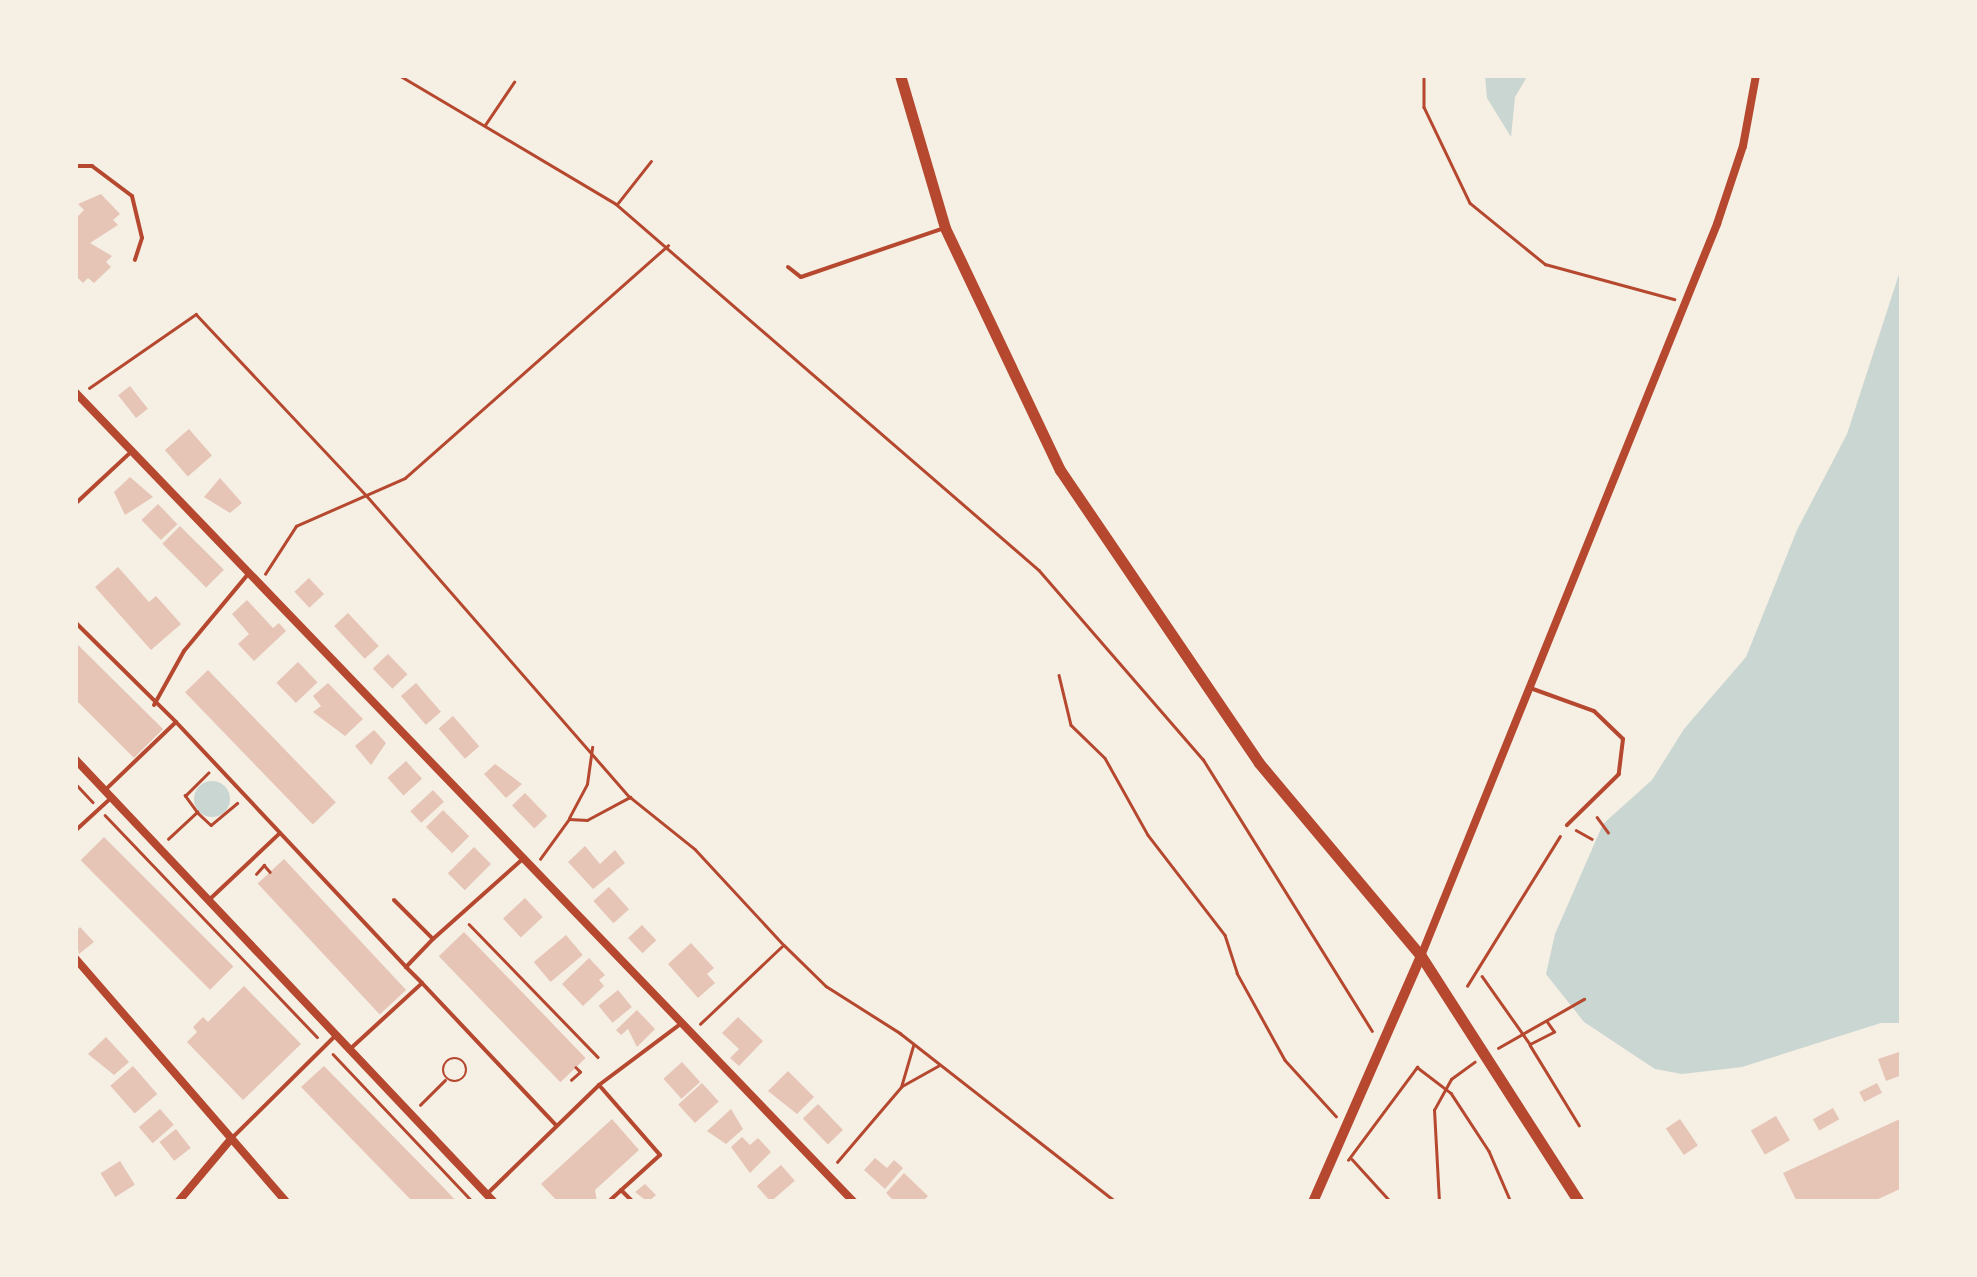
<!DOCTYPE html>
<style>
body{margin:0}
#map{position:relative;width:1977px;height:1277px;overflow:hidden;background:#f6efe4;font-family:Inter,sans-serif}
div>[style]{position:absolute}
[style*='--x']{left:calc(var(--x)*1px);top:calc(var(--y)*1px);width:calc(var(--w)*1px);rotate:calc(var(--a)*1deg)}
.water>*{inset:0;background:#c9d6d2}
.round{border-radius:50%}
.building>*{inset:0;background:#e6c5b7;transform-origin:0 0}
.path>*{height:2.5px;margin:-1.25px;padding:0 1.25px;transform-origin:1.25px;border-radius:1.25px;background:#b5482f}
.path>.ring{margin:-1.25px;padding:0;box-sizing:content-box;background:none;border:2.5px solid #b5482f;border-radius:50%}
.service>*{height:4px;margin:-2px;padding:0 2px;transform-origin:2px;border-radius:2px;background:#b5482f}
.minor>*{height:8px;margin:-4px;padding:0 4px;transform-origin:4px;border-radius:4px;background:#b5482f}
.tertiary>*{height:10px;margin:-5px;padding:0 5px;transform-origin:5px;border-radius:5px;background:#b5482f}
.secondary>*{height:11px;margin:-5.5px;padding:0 5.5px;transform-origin:5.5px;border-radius:5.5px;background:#b5482f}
span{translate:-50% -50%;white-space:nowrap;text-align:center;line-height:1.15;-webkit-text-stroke:10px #f6efe4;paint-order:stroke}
.frame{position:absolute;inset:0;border:78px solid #f6efe4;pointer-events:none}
</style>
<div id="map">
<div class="water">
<i style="clip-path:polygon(1485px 75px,1528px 75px,1515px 97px,1511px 137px,1487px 98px)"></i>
<i style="clip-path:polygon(1902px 265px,1902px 1023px,1881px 1023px,1742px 1067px,1682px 1074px,1655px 1069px,1584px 1022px,1546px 974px,1555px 934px,1603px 824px,1652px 780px,1684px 729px,1746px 657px,1797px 530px,1847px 434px)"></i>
<i class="round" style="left:194px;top:781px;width:36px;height:36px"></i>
</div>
<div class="building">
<i style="clip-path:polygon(101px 194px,120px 214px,113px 220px,118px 225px,90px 243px,112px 256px,106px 262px,111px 267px,94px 283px,88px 278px,83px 283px,75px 275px,75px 219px,84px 210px,78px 204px)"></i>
<i style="left:130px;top:386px;width:29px;height:15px;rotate:52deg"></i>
<i style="left:189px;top:429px;width:35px;height:32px;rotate:49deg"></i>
<i style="clip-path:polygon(130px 477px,153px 497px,125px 515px,114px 492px)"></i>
<i style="clip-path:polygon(220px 478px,242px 503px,230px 513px,204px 497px)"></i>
<i style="left:158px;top:504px;width:28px;height:23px;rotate:46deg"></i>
<i style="left:180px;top:526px;width:62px;height:25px;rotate:45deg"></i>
<i style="clip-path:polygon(118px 567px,149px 602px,156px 596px,181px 624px,151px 650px,95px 587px)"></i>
<i style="left:309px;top:578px;width:22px;height:20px;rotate:47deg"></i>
<i style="clip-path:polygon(247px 600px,273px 628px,279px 623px,286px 631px,254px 661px,238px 644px,249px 634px,232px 614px)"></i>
<i style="left:348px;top:613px;width:45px;height:19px;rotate:47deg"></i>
<i style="clip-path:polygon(75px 642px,163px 729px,134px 758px,75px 699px)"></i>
<i style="left:388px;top:654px;width:28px;height:21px;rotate:46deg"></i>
<i style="left:298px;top:662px;width:28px;height:30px;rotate:46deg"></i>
<i style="left:208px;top:670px;width:184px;height:32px;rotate:46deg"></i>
<i style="clip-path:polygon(328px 683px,363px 719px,345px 736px,313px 712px,321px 706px,313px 696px)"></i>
<i style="left:416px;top:683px;width:38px;height:20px;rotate:49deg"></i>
<i style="left:453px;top:716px;width:40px;height:19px;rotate:49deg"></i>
<i style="clip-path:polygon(374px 730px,386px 743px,371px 765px,355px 746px)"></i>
<i style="left:406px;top:761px;width:24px;height:25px;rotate:48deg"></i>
<i style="clip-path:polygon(495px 764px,522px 784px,506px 798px,484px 774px)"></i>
<i style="left:433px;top:790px;width:16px;height:31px;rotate:47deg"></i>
<i style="left:525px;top:793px;width:32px;height:18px;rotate:46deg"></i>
<i style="left:443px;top:810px;width:37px;height:24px;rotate:45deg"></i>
<i style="left:104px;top:837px;width:183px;height:33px;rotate:45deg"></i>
<i style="clip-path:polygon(585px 846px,600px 864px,615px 850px,625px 863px,593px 889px,568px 862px)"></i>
<i style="left:474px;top:847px;width:24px;height:37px;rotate:45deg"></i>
<i style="left:284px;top:859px;width:179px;height:36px;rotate:47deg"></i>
<i style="left:609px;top:887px;width:30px;height:21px;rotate:48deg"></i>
<i style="left:525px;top:898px;width:26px;height:30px;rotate:47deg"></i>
<i style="left:642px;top:925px;width:21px;height:19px;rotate:47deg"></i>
<i style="clip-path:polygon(80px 927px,94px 942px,79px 954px,75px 932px)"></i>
<i style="left:464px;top:932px;width:175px;height:35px;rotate:46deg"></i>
<i style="left:566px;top:935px;width:26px;height:42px;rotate:50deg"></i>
<i style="clip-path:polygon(691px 943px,714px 968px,707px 974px,715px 983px,698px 998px,668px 964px)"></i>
<i style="clip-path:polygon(589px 958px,605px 975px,599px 980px,604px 986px,583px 1006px,562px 984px)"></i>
<i style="clip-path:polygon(244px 986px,301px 1044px,243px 1100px,187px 1042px,197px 1032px,193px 1027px,203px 1017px,208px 1022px)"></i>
<i style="left:618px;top:990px;width:22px;height:25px;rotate:51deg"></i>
<i style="clip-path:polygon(637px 1010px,655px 1029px,637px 1047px,628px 1029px,621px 1035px,616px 1030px)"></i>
<i style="clip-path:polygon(738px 1017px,763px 1041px,739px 1066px,730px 1058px,739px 1049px,722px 1033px)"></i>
<i style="clip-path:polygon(106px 1037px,129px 1062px,114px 1075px,88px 1054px)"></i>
<i style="clip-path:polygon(1902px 1051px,1902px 1075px,1886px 1081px,1878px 1059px)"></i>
<i style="left:682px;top:1062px;width:27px;height:25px;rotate:48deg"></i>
<i style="left:133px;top:1066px;width:37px;height:30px;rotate:49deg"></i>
<i style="clip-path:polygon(324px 1066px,443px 1187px,457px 1202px,413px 1202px,301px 1087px)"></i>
<i style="clip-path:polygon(788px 1071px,814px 1097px,797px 1114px,768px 1091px)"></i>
<i style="left:702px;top:1083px;width:25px;height:32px;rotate:48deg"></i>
<i style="left:1877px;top:1083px;width:11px;height:20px;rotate:63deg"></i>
<i style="left:818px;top:1104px;width:36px;height:21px;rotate:46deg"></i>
<i style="left:1833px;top:1108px;width:13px;height:23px;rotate:61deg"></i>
<i style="left:160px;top:1109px;width:21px;height:28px;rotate:49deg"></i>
<i style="clip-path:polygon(731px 1109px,743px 1129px,726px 1144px,707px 1131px)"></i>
<i style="left:1776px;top:1116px;width:28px;height:29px;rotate:60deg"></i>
<i style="clip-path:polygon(1902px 1118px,1902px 1188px,1872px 1202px,1797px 1202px,1783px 1173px)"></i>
<i style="clip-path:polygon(612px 1119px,639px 1150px,595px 1190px,597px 1202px,558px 1202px,541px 1184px)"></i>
<i style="left:1680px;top:1119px;width:32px;height:17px;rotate:56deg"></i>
<i style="left:176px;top:1129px;width:24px;height:21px;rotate:52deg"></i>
<i style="clip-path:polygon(742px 1137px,750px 1145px,758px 1138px,771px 1152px,750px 1173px,731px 1147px)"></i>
<i style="clip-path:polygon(875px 1158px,887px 1168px,894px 1160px,903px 1168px,885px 1189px,864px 1170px)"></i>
<i style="left:120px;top:1161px;width:28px;height:23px;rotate:58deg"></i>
<i style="left:781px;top:1165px;width:21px;height:32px;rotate:49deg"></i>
<i style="clip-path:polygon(904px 1173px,928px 1196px,922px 1202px,895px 1202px,886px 1193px)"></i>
<i style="clip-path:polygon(645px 1184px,656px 1195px,648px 1202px,635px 1192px)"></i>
</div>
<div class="path">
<i style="--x:399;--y:75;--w:252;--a:30.7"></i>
<i style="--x:616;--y:204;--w:559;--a:40.87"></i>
<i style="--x:1039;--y:570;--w:250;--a:49.1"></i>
<i style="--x:1203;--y:759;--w:320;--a:58.1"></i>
<i style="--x:1424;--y:75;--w:32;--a:90"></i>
<i style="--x:1424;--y:107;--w:106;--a:64.4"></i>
<i style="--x:1470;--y:203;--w:97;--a:39.1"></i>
<i style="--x:1545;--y:264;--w:134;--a:15.2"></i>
<i style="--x:75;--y:76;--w:1;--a:-45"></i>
<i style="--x:485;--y:125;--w:52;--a:-56"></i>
<i style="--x:618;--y:203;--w:53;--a:-51.8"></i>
<i style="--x:89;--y:388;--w:130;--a:-34.7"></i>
<i style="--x:196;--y:314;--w:250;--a:46.8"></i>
<i style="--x:367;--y:496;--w:400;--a:48.9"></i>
<i style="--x:630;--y:797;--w:83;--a:38.7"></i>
<i style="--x:695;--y:849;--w:131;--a:47.2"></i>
<i style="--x:784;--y:945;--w:59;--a:44.3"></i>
<i style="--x:826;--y:986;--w:88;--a:32.4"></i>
<i style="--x:900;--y:1033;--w:274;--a:38"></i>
<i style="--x:265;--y:574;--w:57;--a:-57.1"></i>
<i style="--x:296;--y:526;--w:119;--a:-23.8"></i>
<i style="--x:405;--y:478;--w:351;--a:-41.5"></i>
<i style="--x:1059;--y:675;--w:51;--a:76.5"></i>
<i style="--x:1071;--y:725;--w:47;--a:44.1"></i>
<i style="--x:1105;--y:758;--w:88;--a:60.8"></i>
<i style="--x:1148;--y:835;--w:126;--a:52.4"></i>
<i style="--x:1225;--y:935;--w:40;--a:72"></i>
<i style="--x:1237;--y:973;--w:99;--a:61.1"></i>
<i style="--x:1285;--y:1060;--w:76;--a:47.7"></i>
<i style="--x:75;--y:783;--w:26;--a:47"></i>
<i style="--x:196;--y:811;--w:19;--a:-126"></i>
<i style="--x:185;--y:796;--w:33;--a:-45"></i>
<i style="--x:105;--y:815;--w:307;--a:46.3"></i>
<i style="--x:1597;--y:817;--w:19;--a:54"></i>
<i style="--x:569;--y:818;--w:38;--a:-62"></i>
<i style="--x:587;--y:784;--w:37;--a:-82"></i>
<i style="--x:1576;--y:830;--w:18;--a:29"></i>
<i style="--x:168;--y:839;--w:40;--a:-43"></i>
<i style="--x:197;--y:812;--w:19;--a:43"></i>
<i style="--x:211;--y:825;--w:34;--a:-40"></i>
<i style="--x:540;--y:859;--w:49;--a:-54.1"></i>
<i style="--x:569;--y:819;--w:18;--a:3"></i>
<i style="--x:587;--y:820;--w:49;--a:-28.1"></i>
<i style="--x:256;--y:874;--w:12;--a:-48"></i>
<i style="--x:264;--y:865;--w:9;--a:49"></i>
<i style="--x:469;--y:924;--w:185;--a:45.9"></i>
<i style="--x:1482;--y:976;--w:83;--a:54.8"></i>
<i style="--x:1530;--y:1044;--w:27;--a:-27"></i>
<i style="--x:1554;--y:1032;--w:12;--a:-125"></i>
<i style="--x:1467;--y:986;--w:176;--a:-58.2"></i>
<i style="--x:700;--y:1024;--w:112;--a:-43.5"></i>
<i style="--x:1530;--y:1045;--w:94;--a:58.5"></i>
<i style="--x:1498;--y:1048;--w:99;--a:-29.7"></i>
<i style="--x:333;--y:1054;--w:204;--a:46.6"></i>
<i class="ring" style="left:443px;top:1058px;width:21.5px;height:21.5px"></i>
<i style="--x:571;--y:1080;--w:12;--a:-42"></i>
<i style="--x:580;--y:1072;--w:6;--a:-135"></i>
<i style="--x:902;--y:1086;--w:41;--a:-29.1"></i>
<i style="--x:420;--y:1105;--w:35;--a:-45"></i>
<i style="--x:1352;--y:1159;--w:58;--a:47.8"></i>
<i style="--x:1348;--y:1160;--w:116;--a:-53.4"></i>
<i style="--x:1417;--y:1067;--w:43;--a:37.4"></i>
<i style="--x:1451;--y:1093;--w:69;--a:56.8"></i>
<i style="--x:1489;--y:1151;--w:56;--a:66.7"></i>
<i style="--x:837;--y:1162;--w:99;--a:-49.5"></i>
<i style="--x:901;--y:1087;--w:43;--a:-73.7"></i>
<i style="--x:1439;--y:1202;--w:92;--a:-93.1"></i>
<i style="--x:1434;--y:1110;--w:35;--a:-61"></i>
<i style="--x:1451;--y:1079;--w:29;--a:-36"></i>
</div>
<div class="service">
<i style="--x:75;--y:166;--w:17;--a:0"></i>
<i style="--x:92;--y:166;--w:50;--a:36.9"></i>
<i style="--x:132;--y:196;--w:43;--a:76.6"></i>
<i style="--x:142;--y:238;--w:23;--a:108"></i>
<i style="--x:788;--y:267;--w:16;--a:38"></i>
<i style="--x:801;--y:277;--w:148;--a:-18.9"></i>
<i style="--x:75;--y:504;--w:78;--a:-42.9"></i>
<i style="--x:75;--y:622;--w:142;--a:44.7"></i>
<i style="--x:176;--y:722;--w:98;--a:136.2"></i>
<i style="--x:1533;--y:689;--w:65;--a:19.8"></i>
<i style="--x:1594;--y:711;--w:40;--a:44"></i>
<i style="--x:1623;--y:739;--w:35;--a:97"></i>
<i style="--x:1619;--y:774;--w:73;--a:135.6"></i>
<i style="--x:154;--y:705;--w:62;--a:-60.9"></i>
<i style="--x:184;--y:651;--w:102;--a:-50.2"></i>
<i style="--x:176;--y:722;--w:336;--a:46.8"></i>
<i style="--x:75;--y:831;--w:49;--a:-42.5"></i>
<i style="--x:210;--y:899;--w:96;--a:-43.3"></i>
<i style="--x:394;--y:900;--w:55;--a:45"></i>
<i style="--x:433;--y:939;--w:122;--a:-41.7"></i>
<i style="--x:422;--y:983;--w:195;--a:46.7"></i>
<i style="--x:349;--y:1050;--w:99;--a:-42.5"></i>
<i style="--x:422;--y:983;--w:23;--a:-135"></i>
<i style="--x:406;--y:967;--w:39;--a:-46"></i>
<i style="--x:599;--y:1085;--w:93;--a:48.9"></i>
<i style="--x:660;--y:1155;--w:70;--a:137.9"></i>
<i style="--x:231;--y:1139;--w:145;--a:-44.7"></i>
<i style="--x:621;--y:1190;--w:17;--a:45"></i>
<i style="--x:487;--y:1194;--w:156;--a:-44.2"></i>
<i style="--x:599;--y:1085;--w:99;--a:-36.8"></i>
<i style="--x:143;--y:1202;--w:16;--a:0"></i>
</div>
<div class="minor">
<i style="--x:75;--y:392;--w:1124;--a:46.12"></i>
<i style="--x:75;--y:759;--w:610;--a:46.59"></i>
<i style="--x:1421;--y:956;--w:790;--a:-67.98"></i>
<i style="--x:1717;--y:224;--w:82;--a:-71.6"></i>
<i style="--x:1743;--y:146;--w:72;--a:-79.6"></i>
<i style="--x:75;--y:958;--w:323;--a:49.1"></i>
<i style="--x:178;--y:1202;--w:82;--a:-49.9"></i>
</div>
<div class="tertiary">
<i style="--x:1313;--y:1202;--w:269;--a:-66.3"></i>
</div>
<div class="secondary">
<i style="--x:900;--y:75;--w:159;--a:73.6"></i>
<i style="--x:945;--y:228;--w:268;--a:64.6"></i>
<i style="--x:1060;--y:470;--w:354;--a:55.8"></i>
<i style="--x:1259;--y:763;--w:252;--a:50"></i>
<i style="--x:1421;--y:956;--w:292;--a:57.3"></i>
</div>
<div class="frame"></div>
</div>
